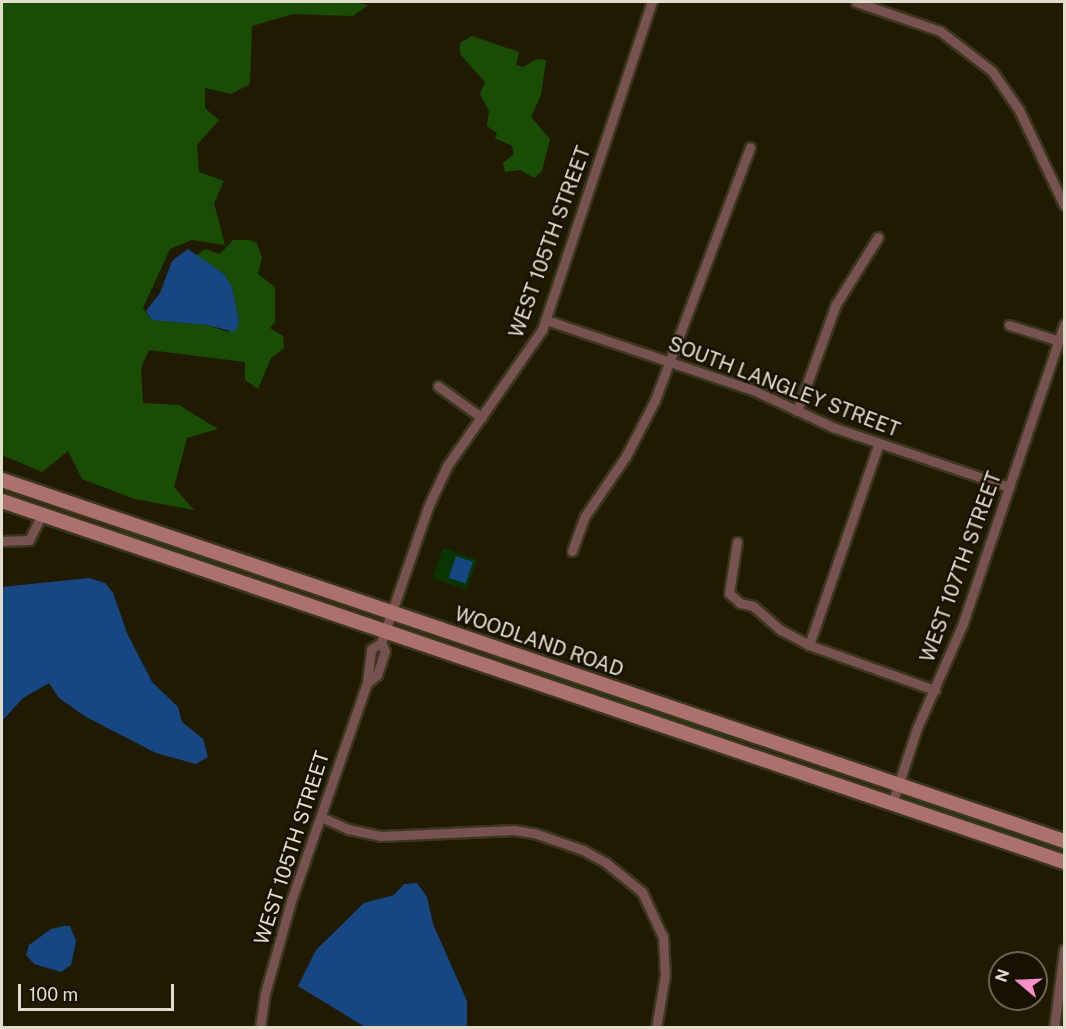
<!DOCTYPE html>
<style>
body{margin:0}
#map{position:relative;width:1066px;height:1029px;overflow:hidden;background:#201b00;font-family:"Public Sans",sans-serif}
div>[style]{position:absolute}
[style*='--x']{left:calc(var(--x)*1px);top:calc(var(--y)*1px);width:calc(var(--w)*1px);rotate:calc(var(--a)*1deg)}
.green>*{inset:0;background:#0a3500;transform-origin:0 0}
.forest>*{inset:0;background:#194d04}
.water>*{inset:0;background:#164783;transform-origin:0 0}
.roads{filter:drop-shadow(2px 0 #3b361d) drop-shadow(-2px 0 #3b361d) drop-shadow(0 2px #3b361d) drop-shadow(0 -2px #3b361d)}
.minor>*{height:9px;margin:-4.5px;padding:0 4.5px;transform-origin:4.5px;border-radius:4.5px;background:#775250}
.secondary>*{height:14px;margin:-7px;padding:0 7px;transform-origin:7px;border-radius:7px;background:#ac706f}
span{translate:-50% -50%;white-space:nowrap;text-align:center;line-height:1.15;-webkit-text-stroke:5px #171200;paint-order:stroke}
.street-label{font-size:20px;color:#e1decd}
.frame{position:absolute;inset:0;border:3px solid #e1decd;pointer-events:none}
.north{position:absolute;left:988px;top:951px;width:60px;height:60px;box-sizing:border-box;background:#171200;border:2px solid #686452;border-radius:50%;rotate:289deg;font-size:16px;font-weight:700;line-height:24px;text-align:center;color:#e1decd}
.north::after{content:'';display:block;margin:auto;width:21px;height:27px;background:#f98fc9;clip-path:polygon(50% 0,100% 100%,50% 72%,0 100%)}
.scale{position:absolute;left:18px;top:984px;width:156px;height:27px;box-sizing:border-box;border:3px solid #e1decd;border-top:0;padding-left:8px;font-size:18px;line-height:21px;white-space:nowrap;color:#e1decd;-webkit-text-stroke:4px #171200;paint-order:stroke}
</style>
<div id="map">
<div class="green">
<i style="clip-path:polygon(124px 528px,241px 568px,240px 571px,217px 567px,115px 532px)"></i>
<i style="left:443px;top:548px;width:36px;height:32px;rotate:19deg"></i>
<i style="clip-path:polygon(535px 672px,558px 675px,747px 739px,723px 739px,533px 676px)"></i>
<i style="clip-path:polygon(912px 795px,1064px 847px,1064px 855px,916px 805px,909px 798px)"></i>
</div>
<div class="forest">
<i style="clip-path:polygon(2px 2px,354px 2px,368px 5px,353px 16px,293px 14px,252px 26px,250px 84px,231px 94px,205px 88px,205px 108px,219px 120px,197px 145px,199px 172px,224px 181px,214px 203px,225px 245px,192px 240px,170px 249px,143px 308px,152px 320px,207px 325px,228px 332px,239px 322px,232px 287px,224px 274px,196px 256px,205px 249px,220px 254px,233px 240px,250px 240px,257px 243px,262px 258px,258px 274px,275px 287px,275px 322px,270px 328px,283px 336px,284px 348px,271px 358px,258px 389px,245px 380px,245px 362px,149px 350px,141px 368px,143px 403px,179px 405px,218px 429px,187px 438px,174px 487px,194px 510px,135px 499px,82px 479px,68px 451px,42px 472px,2px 455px)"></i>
<i style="clip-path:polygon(472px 36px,519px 52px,516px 65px,523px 67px,537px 59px,546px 60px,541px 95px,531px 117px,550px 139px,542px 171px,534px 178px,520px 170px,505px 172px,503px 163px,514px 154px,512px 146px,495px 138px,497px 133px,487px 126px,489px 111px,480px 94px,485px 82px,460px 54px,460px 43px)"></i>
</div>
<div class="water">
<i style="clip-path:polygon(188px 249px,224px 274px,232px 287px,239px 322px,235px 332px,207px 325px,152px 320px,146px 311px,160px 293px,172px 261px)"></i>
<i style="left:456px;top:556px;width:18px;height:23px;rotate:19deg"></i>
<i style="clip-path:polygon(89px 578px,105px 583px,113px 593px,127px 633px,152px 682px,178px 707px,182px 722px,203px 739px,208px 757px,196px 764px,156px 753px,86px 717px,59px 698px,49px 683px,23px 698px,2px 721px,2px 587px)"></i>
<i style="clip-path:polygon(417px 883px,427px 897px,433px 924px,467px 1001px,467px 1027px,365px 1027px,298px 986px,316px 950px,364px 903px,394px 895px,404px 884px)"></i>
<i style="clip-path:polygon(65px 926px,70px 926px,76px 941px,71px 965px,61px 972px,34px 964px,26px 955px,29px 945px,51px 929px)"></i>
</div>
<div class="roads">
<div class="minor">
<i style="--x:856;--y:2;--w:89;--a:19"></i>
<i style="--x:940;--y:31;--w:66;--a:37.6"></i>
<i style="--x:992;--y:71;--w:47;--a:55.3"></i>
<i style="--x:1019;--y:110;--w:105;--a:64.7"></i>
<i style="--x:546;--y:320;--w:219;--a:18.7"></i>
<i style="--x:753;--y:390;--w:90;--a:24.9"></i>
<i style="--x:835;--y:428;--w:184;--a:18.7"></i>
<i style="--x:1009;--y:325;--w:52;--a:17.7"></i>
<i style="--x:438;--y:386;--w:54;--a:36"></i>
<i style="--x:797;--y:411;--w:114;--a:-70"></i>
<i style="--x:836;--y:304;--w:79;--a:-57.9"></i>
<i style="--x:2;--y:541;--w:27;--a:-2"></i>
<i style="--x:29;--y:540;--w:28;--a:-63"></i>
<i style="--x:737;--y:542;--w:52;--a:98.9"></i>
<i style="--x:729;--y:593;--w:15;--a:42"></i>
<i style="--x:740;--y:603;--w:13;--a:13"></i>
<i style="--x:753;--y:606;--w:37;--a:41"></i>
<i style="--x:781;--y:630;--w:32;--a:28"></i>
<i style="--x:809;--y:645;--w:134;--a:19.7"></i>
<i style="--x:572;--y:551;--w:37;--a:-70"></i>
<i style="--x:585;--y:516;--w:73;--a:-55.7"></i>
<i style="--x:626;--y:456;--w:63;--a:-62.6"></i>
<i style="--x:655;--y:400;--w:270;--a:-69.4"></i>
<i style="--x:809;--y:645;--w:214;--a:-70.9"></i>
<i style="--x:367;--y:683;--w:13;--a:-39"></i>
<i style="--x:377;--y:675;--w:25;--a:-72"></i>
<i style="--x:385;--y:651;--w:9;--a:-117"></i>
<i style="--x:892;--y:804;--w:80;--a:-71.8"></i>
<i style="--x:917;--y:728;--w:115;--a:-66.3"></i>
<i style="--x:963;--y:623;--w:315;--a:-71.3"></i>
<i style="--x:321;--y:817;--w:30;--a:24"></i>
<i style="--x:348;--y:829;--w:34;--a:12"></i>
<i style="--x:381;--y:836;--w:133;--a:-2.6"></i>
<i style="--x:514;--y:830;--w:20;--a:9"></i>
<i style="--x:534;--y:833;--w:52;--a:19.1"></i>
<i style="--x:583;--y:850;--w:25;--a:29"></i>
<i style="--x:605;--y:862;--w:48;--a:39"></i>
<i style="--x:642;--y:892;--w:50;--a:65"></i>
<i style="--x:663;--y:937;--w:38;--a:87"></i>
<i style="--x:665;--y:975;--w:54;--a:99.6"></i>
<i style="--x:260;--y:1028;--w:35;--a:-82"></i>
<i style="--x:265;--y:993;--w:96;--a:-74.2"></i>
<i style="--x:291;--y:901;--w:231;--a:-70.8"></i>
<i style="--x:367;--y:683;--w:34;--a:-83"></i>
<i style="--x:371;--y:649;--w:12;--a:-31"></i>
<i style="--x:381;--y:643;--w:144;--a:-70.9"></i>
<i style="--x:428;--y:507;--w:45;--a:-65.1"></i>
<i style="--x:447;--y:466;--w:166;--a:-55.1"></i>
<i style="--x:542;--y:330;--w:346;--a:-71.5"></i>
<i style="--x:1054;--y:1028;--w:79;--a:-82.7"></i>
</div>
<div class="secondary">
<i style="--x:2;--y:480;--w:1122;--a:18.77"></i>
<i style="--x:2;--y:501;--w:1122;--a:18.77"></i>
</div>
</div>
<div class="street-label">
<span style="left:550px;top:242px;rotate:-70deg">WEST 105TH STREET</span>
<span style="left:784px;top:387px;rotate:21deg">SOUTH LANGLEY STREET</span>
<span style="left:961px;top:567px;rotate:-70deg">WEST 107TH STREET</span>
<span style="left:539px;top:642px;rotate:19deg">WOODLAND ROAD</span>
<span style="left:292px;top:848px;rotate:-72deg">WEST 105TH STREET</span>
</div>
<div class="frame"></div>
<div class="north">N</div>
<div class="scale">100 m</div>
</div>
